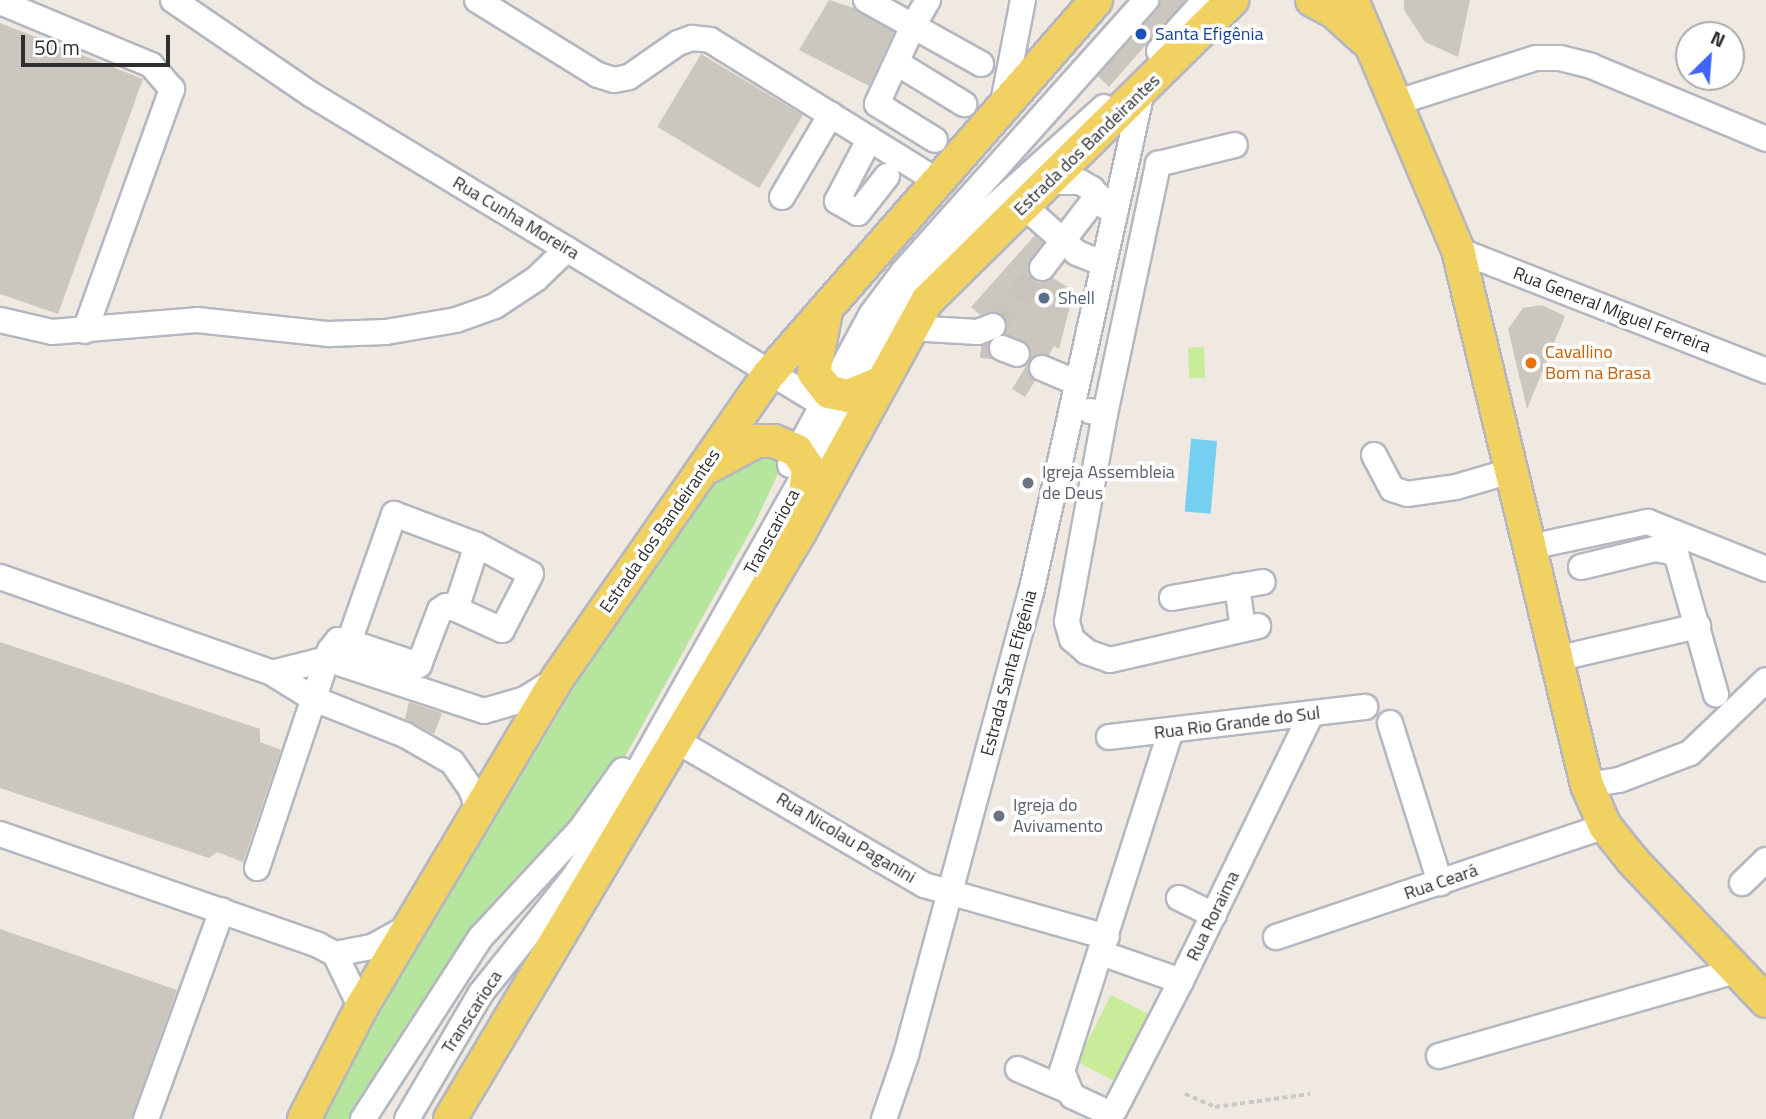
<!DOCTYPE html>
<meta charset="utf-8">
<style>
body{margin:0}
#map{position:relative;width:1766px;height:1119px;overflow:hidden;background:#efe9e1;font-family:"Titillium Web",sans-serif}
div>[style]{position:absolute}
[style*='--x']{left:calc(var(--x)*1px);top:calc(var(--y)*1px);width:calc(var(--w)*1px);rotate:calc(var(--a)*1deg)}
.green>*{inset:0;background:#b6e59e}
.pitch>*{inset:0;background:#c9ec9a;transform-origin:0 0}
.water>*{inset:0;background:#75cff0;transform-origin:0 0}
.building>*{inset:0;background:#cbc7bf;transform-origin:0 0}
.minor-tunnel>*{height:24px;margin-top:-12px;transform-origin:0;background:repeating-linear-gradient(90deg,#c8c4bd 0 24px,transparent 0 36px)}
.path>*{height:3.5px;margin-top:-1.75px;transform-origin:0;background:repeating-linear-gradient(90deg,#c9c9c9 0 5px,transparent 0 8.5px)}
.roads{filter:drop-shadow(2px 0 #b4b7c1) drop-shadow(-2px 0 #b4b7c1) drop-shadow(0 2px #b4b7c1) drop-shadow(0 -2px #b4b7c1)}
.minor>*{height:24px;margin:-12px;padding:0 12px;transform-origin:12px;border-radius:12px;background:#fff}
.major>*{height:32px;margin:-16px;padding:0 16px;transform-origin:16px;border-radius:16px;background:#f2d163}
.dots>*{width:19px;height:19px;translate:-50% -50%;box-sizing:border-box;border:4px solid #fff;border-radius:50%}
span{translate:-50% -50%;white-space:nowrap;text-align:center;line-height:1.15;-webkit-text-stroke:7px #fff;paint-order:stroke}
.transit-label{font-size:18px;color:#164399}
.left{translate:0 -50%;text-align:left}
.street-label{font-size:18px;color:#2e2e2e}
.service-label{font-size:18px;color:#4e5e75}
.food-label{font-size:18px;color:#c56008}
.worship-label{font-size:18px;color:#5b616d}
.north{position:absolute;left:1675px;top:21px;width:70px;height:70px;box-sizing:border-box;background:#fff;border:2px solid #ababab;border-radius:50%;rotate:25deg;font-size:19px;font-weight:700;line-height:28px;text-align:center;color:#2e2e2e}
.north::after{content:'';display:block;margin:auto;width:24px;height:32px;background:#4264fb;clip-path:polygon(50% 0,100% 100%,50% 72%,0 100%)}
.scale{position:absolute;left:21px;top:35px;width:149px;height:32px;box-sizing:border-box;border:4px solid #2e2e2e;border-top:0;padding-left:9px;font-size:21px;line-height:24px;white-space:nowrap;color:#2e2e2e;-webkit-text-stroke:5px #fff;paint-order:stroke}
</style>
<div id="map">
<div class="green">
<i style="clip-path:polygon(725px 453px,787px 454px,756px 521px,613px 778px,355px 1119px,315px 1119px,601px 643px)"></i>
</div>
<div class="pitch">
<i style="left:1204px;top:347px;width:31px;height:16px;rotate:88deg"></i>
<i style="left:1111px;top:995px;width:42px;height:75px;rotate:27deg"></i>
</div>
<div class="water">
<i style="left:1217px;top:441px;width:73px;height:26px;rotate:95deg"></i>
</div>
<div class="building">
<i style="clip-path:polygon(829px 0,854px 8px,894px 32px,869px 86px,799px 50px)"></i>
<i style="clip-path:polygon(1160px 0,1185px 0,1109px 87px,1098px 76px,1157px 10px)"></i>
<i style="clip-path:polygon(1404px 0,1470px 0,1458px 57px,1425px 42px,1404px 10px)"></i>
<i style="clip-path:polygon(0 23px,143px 79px,58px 314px,0 294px)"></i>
<i style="left:701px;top:54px;width:119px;height:85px;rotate:31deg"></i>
<i style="clip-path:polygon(1035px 235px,1043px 243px,1030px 260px,1029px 274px,1039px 283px,1053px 278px,1074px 291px,1059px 349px,1054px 346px,1049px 355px,1031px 359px,1028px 344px,1005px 334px,1003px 315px,994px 311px,980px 315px,971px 307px)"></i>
<i style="clip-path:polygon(1542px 305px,1565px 316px,1527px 409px,1508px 329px,1523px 308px)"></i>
<i style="clip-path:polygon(1028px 363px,1035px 381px,1025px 397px,1012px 389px)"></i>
<i style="clip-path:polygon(0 642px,260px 729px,260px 742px,281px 750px,243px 862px,217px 852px,209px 858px,0 788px)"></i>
<i style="clip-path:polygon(409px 702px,442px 713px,434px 734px,405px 719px)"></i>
<i style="clip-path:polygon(0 929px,177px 990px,131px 1119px,0 1119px)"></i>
</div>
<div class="minor-tunnel">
<i style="--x:993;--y:326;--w:76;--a:-49.8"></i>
<i style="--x:981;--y:346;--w:21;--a:5"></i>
</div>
<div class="path">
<i style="--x:1185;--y:1094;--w:33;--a:23"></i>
<i style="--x:1215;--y:1107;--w:96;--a:-7.8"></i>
</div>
<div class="roads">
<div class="minor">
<i style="--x:173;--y:0;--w:168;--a:34.4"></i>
<i style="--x:312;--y:95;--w:596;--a:31.21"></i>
<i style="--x:822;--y:404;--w:15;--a:8"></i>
<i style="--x:477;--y:0;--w:142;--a:31.8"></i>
<i style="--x:598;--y:75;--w:17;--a:17"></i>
<i style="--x:614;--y:80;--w:15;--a:-11"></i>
<i style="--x:629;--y:77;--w:60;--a:-34.8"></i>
<i style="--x:678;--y:43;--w:15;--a:-20"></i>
<i style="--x:692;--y:38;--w:18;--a:6"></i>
<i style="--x:710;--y:40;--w:267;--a:31.8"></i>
<i style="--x:866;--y:0;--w:54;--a:29"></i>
<i style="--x:913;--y:26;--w:86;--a:114.8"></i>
<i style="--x:877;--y:104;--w:68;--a:31.8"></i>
<i style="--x:928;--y:0;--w:30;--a:120"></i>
<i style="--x:913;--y:26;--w:78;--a:29.2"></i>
<i style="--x:0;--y:2;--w:164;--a:22.6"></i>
<i style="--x:151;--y:65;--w:32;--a:49"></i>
<i style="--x:172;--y:89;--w:257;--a:109.8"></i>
<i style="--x:1159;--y:51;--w:69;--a:-48"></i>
<i style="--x:897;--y:63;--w:79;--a:31.5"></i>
<i style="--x:1398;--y:102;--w:145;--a:-17.7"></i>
<i style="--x:1536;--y:58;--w:24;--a:0"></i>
<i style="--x:1560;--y:58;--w:32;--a:14"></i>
<i style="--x:1591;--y:66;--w:190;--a:22.6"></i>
<i style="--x:1002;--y:108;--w:110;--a:-79"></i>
<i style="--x:869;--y:140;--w:69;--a:117.7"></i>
<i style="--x:837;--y:201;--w:24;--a:30"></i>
<i style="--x:858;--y:213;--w:47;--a:-51.9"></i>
<i style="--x:1051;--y:182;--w:29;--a:0"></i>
<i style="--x:1080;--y:182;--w:14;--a:30"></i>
<i style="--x:1092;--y:189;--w:23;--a:52"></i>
<i style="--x:782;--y:197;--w:96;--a:-59.4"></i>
<i style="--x:1025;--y:207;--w:69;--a:41.5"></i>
<i style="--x:1077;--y:253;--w:27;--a:22"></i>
<i style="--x:1458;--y:250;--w:331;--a:21.4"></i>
<i style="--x:1042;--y:268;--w:92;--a:-52.5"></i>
<i style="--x:0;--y:320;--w:53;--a:13"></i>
<i style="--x:52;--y:332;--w:145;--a:-4.7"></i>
<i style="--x:197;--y:320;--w:133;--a:6.1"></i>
<i style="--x:329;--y:334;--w:57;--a:-2"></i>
<i style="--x:386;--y:332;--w:71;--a:-9.7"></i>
<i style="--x:456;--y:320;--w:41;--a:-19.7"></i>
<i style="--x:495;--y:306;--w:49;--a:-33.4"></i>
<i style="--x:536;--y:279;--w:43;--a:-44.1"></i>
<i style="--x:909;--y:328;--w:69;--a:3.3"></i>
<i style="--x:978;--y:332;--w:16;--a:-22"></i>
<i style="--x:1002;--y:348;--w:16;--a:22"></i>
<i style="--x:1042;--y:368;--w:38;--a:23"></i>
<i style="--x:1090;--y:411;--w:15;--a:11"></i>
<i style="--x:1105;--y:414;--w:256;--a:-78"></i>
<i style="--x:1158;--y:164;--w:79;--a:-13.9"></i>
<i style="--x:1105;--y:414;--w:211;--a:100.4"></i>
<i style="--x:1067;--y:622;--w:18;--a:74"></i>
<i style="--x:1072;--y:639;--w:20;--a:41"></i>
<i style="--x:1087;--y:652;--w:24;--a:19"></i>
<i style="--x:1110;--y:660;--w:152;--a:-12.9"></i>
<i style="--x:1374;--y:455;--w:38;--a:62"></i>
<i style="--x:1392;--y:489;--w:16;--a:18"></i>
<i style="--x:1407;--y:494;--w:49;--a:-8.1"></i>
<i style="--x:1456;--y:487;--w:57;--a:-16.2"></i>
<i style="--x:790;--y:465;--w:170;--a:-61.6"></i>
<i style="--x:871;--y:315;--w:54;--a:-53.3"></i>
<i style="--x:903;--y:272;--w:365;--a:-48.2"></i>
<i style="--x:1530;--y:547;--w:121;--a:-12"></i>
<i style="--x:1648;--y:522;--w:127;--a:21.7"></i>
<i style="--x:1581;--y:567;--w:76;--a:-13.7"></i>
<i style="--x:1655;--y:549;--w:21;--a:11"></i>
<i style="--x:1676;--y:553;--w:147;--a:74.2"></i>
<i style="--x:0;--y:577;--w:288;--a:19.4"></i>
<i style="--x:1237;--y:586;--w:43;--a:82.1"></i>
<i style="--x:1172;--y:598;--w:92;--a:-10"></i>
<i style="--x:349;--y:642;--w:74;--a:18.2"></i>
<i style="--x:419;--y:665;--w:59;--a:-69.1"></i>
<i style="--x:440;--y:610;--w:7;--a:-34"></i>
<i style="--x:446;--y:606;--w:10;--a:17"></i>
<i style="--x:456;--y:609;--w:67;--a:-71.8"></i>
<i style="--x:1556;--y:659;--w:146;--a:-13.1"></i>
<i style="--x:1390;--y:723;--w:168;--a:72.6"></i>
<i style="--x:1170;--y:733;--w:355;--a:107.7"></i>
<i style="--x:1062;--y:1071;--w:27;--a:68"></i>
<i style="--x:1072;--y:1096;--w:40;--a:25"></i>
<i style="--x:1108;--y:1113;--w:8;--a:-30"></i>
<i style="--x:1115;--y:1109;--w:144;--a:-62.7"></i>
<i style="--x:1181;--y:981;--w:297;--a:-64"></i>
<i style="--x:1109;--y:737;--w:258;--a:-6.7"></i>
<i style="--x:675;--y:740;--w:288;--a:30.2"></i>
<i style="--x:924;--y:885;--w:190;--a:15.9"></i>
<i style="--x:1587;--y:785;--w:32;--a:-9"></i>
<i style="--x:1619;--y:780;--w:76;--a:-20.8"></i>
<i style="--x:1690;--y:753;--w:105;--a:-43.8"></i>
<i style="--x:479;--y:813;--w:25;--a:-108"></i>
<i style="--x:471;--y:789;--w:33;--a:-125"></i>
<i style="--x:452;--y:762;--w:54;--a:-150.1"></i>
<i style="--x:405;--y:735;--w:98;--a:-158.4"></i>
<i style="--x:314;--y:699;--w:49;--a:-148.2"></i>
<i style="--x:272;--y:673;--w:57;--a:-14.3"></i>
<i style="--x:327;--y:659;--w:165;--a:18.3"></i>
<i style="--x:484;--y:711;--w:43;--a:-16.3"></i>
<i style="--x:525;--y:699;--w:36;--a:-32"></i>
<i style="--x:0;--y:834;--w:337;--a:19.2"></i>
<i style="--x:318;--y:945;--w:19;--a:28"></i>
<i style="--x:335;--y:954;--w:60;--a:64.3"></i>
<i style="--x:257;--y:868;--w:230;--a:-71.5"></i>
<i style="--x:330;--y:650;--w:13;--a:-51"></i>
<i style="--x:338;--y:640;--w:11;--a:10"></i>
<i style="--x:349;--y:642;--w:136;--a:-70.6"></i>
<i style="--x:394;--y:514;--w:89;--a:20.5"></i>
<i style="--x:477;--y:545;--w:61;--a:28.2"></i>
<i style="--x:531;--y:574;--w:63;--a:117.4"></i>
<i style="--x:502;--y:630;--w:51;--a:-155.5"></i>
<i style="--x:1742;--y:883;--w:33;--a:-44"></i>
<i style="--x:1179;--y:898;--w:39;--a:26"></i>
<i style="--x:1276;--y:937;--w:347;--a:-18.6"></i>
<i style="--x:1101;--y:953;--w:85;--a:19.3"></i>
<i style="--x:335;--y:954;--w:38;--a:-11"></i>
<i style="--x:372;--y:947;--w:46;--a:-28.8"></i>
<i style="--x:1439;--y:1056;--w:312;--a:-16"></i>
<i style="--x:1018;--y:1069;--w:52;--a:23.6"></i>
<i style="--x:146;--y:1119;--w:222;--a:-70"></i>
<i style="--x:363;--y:1119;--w:216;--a:-57.1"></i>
<i style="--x:480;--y:938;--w:149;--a:-47.2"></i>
<i style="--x:581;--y:829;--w:72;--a:-54.6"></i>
<i style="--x:407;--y:1119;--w:146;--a:-59.6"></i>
<i style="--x:481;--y:993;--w:149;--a:-51.3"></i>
<i style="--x:574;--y:877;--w:71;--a:-57.7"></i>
<i style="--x:612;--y:817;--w:586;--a:-60.68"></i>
<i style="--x:899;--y:306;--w:134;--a:-46.5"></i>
<i style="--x:991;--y:209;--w:152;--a:-42.1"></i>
<i style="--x:884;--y:1119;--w:68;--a:-71"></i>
<i style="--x:906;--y:1055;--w:479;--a:-74.9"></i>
<i style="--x:1031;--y:593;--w:513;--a:-77.51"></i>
</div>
<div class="major">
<i style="--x:1312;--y:0;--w:24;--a:28"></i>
<i style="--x:1333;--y:11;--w:42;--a:42.1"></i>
<i style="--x:1352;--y:0;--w:272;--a:67"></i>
<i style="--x:1458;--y:250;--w:550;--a:76.44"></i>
<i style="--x:1587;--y:785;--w:45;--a:66.3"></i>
<i style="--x:1605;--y:826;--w:45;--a:51.3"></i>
<i style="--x:1633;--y:861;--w:193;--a:46.5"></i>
<i style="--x:826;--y:312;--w:62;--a:101.1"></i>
<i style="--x:814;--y:373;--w:24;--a:52"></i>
<i style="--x:829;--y:392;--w:19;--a:12"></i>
<i style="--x:848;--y:396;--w:35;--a:-22"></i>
<i style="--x:710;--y:466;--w:53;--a:-28"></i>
<i style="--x:757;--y:441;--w:17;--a:0"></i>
<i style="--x:774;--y:441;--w:25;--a:23"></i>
<i style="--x:797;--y:451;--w:20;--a:57"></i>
<i style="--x:808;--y:468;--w:45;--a:96.3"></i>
<i style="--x:304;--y:1119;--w:125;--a:-62.8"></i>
<i style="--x:361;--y:1008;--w:383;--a:-59.2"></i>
<i style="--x:557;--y:679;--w:373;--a:-55.2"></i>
<i style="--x:770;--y:373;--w:495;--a:-48.8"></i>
<i style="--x:450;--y:1119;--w:683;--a:-59.19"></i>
<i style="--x:800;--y:532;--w:264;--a:-61.2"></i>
<i style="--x:927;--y:301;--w:429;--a:-44.6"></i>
</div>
</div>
<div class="dots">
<i style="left:1141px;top:34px;background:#1a4fb4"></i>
<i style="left:1044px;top:298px;background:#5c6f8a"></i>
<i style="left:1531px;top:363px;background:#e8710a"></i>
<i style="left:1028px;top:483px;background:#6b7280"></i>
<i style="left:999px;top:816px;background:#6b7280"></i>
</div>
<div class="transit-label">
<span class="left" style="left:1155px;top:34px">Santa Efigênia</span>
</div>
<div class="street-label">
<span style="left:1087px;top:145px;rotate:-44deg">Estrada dos Bandeirantes</span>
<span style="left:516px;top:218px;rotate:31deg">Rua Cunha Moreira</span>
<span style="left:1612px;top:310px;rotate:21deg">Rua General Miguel Ferreira</span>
<span style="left:660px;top:531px;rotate:-55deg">Estrada dos Bandeirantes</span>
<span style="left:772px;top:532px;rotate:-61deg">Transcarioca</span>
<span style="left:1009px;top:673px;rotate:-75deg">Estrada Santa Efigênia</span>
<span style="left:1237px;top:723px;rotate:-7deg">Rua Rio Grande do Sul</span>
<span style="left:846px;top:838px;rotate:31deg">Rua Nicolau Paganini</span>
<span style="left:1441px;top:882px;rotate:-19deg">Rua Ceará</span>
<span style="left:1213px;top:916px;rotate:-64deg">Rua Roraima</span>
<span style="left:472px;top:1012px;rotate:-57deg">Transcarioca</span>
</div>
<div class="service-label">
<span class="left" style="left:1058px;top:298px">Shell</span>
</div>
<div class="food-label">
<span class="left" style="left:1545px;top:363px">Cavallino<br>Bom na Brasa</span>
</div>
<div class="worship-label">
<span class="left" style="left:1042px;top:483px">Igreja Assembleia<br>de Deus</span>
<span class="left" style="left:1013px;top:816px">Igreja do<br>Avivamento</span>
</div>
<div class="north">N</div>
<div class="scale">50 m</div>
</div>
